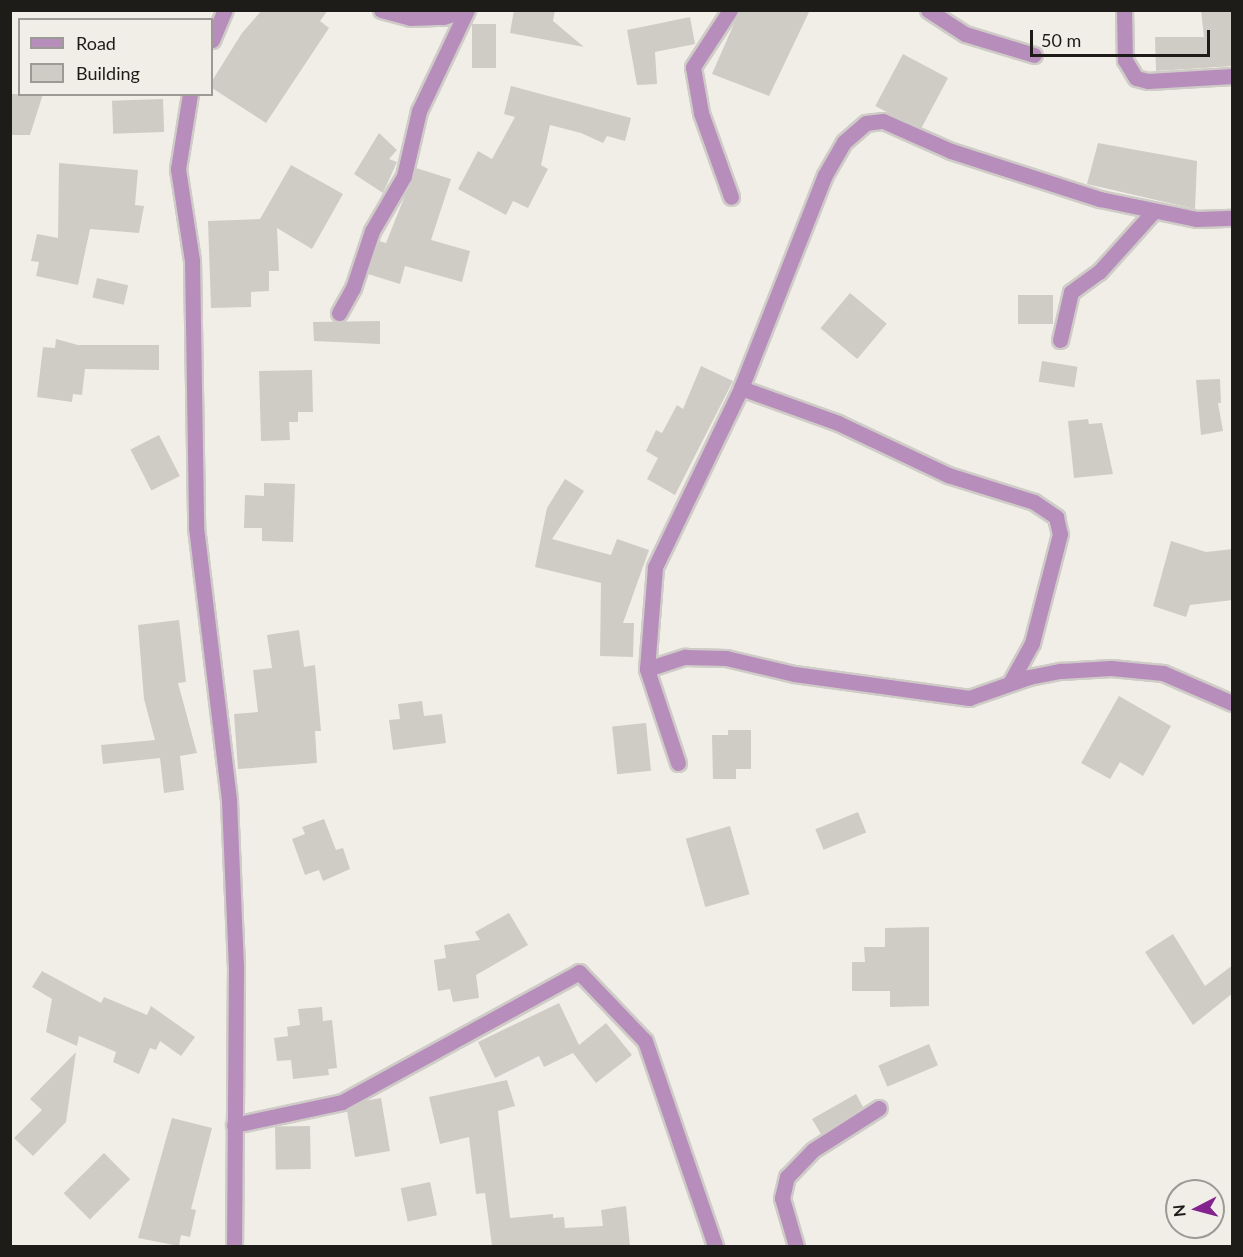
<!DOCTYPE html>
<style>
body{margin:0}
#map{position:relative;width:1243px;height:1257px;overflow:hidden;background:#f1eee8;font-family:Lato,sans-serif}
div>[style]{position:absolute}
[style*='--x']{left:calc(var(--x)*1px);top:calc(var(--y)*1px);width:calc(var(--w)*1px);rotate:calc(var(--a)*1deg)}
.building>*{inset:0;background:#cfccc5;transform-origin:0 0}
.roads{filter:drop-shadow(2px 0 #cfccc7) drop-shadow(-2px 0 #cfccc7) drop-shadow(0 2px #cfccc7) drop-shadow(0 -2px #cfccc7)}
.minor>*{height:15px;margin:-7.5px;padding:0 7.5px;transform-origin:7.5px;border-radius:7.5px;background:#b78dbc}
span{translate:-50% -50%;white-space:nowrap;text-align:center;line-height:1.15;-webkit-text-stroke:4.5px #f1eee8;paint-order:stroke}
.frame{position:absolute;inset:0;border:12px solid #1d1c19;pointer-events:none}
.legend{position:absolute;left:18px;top:18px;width:195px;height:78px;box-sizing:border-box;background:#f1eee8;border:2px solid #9c9a95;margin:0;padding:8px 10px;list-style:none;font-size:18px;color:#1d1c19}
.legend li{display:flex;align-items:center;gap:12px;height:30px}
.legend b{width:30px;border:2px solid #9c9a95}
.north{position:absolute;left:1165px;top:1179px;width:60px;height:60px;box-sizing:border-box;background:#f1eee8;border:2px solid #9c9a95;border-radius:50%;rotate:264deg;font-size:16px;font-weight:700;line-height:24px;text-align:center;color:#1d1c19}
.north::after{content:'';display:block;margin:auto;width:21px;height:27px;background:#82238e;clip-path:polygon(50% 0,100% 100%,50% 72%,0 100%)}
.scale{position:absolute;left:1030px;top:30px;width:180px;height:27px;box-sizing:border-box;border:3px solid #1d1c19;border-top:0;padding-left:8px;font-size:18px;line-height:21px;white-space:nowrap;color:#1d1c19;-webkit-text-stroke:4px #f1eee8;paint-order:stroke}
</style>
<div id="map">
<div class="building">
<i style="clip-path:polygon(262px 10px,328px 10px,320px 21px,329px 28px,266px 123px,212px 88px,212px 81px,242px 33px)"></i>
<i style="clip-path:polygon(514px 10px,555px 10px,553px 21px,584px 47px,510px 33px)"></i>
<i style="clip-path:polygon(740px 10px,810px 10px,769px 96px,712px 74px)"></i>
<i style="clip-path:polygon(1201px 10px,1233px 10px,1233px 66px,1156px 71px,1155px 37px,1204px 37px)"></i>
<i style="clip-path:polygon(690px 17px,695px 44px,655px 52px,657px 84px,637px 85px,627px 30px)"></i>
<i style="left:472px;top:24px;width:24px;height:44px"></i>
<i style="left:903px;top:54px;width:51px;height:59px;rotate:28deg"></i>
<i style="clip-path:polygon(511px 86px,631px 118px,625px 141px,607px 136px,603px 143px,581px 133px,550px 125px,541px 165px,548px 169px,528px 208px,513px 201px,506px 215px,458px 189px,478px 151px,492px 159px,515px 117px,504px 114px)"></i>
<i style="clip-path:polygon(10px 94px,43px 94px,30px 135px,10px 135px)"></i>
<i style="left:163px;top:99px;width:33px;height:51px;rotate:88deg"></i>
<i style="clip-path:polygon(379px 133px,397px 150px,389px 159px,397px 162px,383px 193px,354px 174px)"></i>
<i style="clip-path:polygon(1098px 143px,1197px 161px,1195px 209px,1087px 184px)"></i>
<i style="clip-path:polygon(59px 163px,138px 170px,135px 205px,144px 206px,139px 233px,90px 229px,78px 285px,36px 276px,39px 262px,31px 261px,37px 234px,58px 238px)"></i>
<i style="clip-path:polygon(291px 165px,343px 194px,312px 249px,277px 228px,279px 271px,269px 271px,269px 291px,251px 292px,251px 307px,211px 308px,208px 221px,260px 219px)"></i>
<i style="clip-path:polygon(416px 168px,451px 179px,431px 240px,470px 251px,462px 282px,405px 266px,400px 284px,368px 274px,379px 241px,386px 243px)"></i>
<i style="left:97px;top:278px;width:32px;height:20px;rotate:13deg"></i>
<i style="left:850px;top:293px;width:48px;height:46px;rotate:40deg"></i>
<i style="left:1018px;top:295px;width:35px;height:29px"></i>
<i style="clip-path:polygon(380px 321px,380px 344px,314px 341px,313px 322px)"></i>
<i style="clip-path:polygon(56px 339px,78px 345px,159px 345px,159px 370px,85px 369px,82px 395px,73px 394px,72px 402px,37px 397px,43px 347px,55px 348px)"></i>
<i style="left:1042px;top:361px;width:36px;height:21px;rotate:9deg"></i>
<i style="clip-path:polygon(701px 366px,733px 381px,675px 495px,647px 479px,658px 458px,646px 451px,656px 430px,662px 433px,677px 405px,683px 409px)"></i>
<i style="clip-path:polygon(312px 370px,313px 412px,298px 412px,298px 422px,289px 422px,290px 440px,261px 441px,259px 371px)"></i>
<i style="clip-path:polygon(1220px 379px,1221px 403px,1218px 403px,1223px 431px,1201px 435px,1196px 380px)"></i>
<i style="clip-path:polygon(1088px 419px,1089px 424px,1102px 423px,1113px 474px,1074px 478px,1068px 421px)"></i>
<i style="left:159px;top:435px;width:46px;height:32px;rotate:63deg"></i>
<i style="clip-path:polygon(565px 479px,584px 491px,552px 539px,611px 555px,617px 539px,649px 550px,623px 623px,634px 623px,633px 657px,600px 656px,601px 583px,535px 567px,547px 508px)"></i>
<i style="clip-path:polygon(264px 483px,295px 484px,293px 542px,262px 541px,262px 528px,244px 528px,245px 495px,264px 496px)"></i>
<i style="clip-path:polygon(1171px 541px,1206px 552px,1233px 549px,1233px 600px,1190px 605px,1186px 617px,1153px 606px)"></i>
<i style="clip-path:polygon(179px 620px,186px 682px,178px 683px,197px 753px,180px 756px,184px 790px,164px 793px,160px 758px,103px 764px,101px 745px,155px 740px,144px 699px,138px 625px)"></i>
<i style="clip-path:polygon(299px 630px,304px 667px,315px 665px,321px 731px,315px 731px,317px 763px,238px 769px,234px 714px,258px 712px,253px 670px,272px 668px,267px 635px)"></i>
<i style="clip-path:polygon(1119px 696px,1171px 726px,1143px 776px,1120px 762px,1110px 779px,1081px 763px)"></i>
<i style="clip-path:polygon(422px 701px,424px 716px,442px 714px,446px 743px,393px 750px,389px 720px,400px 719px,398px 704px)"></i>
<i style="left:646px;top:723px;width:48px;height:34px;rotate:84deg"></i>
<i style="clip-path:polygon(728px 730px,751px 730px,751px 769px,736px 769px,736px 779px,713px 779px,712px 735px,728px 735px)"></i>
<i style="left:858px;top:812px;width:22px;height:46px;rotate:68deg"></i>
<i style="clip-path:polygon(324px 819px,336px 850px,343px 848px,350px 869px,323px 881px,319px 870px,305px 875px,292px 839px,305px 834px,302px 827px)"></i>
<i style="left:730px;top:826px;width:71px;height:46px;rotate:74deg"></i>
<i style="clip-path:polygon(509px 913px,528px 945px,476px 975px,479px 998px,453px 1002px,450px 989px,438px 991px,434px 960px,446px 958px,444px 945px,480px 940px,475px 932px)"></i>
<i style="clip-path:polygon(929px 927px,929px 1006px,890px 1007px,890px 991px,852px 991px,852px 962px,865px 962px,864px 947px,885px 947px,885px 928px)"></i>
<i style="clip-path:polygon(1173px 934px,1205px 986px,1233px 965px,1233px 993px,1193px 1025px,1145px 952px)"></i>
<i style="clip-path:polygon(42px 971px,101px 1003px,104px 997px,147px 1015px,151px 1006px,195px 1037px,181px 1056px,160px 1041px,156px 1050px,150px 1048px,139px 1074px,113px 1062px,116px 1052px,79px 1036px,77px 1046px,46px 1032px,52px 999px,32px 987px)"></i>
<i style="clip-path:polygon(559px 1003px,579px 1045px,606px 1023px,632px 1055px,596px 1083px,573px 1053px,544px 1067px,539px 1056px,495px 1078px,478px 1042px)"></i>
<i style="clip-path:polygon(322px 1007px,323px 1021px,332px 1020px,337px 1068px,328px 1069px,329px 1075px,293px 1079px,291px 1060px,277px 1061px,274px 1038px,288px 1036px,287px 1027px,300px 1025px,298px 1009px)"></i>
<i style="left:929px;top:1044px;width:23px;height:55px;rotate:67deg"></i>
<i style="clip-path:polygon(76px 1052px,66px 1122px,33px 1156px,14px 1138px,42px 1110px,30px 1099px)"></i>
<i style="clip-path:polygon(507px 1080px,515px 1106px,498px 1111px,510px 1218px,553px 1214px,553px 1218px,564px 1217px,565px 1228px,603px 1226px,601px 1210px,626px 1206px,630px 1246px,492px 1246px,485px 1193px,476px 1194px,469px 1137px,440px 1144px,429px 1097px)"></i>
<i style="clip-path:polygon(856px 1094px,863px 1107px,821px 1134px,812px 1119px)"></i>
<i style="clip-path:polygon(381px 1098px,390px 1151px,355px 1157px,347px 1111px,364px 1101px)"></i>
<i style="clip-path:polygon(172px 1118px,212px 1128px,191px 1209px,196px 1210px,190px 1237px,181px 1235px,179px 1246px,138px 1238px)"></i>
<i style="left:310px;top:1126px;width:43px;height:35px;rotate:89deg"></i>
<i style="left:104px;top:1153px;width:37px;height:57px;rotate:45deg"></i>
<i style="left:430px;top:1182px;width:34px;height:30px;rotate:78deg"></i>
</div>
<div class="roads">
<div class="minor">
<i style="--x:381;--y:10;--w:30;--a:15"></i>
<i style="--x:410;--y:18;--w:33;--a:-2"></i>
<i style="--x:443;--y:17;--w:24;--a:-17"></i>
<i style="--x:730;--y:10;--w:68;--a:123"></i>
<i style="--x:693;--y:67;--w:47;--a:80.1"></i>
<i style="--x:701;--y:113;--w:89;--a:70.3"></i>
<i style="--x:928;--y:10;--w:44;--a:33"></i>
<i style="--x:965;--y:34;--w:72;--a:16.9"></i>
<i style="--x:1124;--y:10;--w:50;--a:88.9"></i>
<i style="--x:1125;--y:60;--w:21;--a:59"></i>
<i style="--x:1136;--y:78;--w:12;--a:14"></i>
<i style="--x:1148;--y:81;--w:84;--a:-3.4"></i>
<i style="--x:212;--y:40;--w:33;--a:-67"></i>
<i style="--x:190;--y:94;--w:76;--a:99.1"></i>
<i style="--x:178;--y:169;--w:92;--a:81.3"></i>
<i style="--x:192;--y:260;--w:267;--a:89.1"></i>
<i style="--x:196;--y:527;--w:276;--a:83.1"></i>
<i style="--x:229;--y:801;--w:165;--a:87.6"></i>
<i style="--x:236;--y:966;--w:280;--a:90.4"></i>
<i style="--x:339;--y:313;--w:29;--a:-61"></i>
<i style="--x:353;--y:288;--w:60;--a:-71.6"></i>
<i style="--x:372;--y:231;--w:64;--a:-59.8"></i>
<i style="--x:404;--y:176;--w:67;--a:-77"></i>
<i style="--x:419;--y:111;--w:112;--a:-64.6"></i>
<i style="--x:1060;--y:340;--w:49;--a:-77.1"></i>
<i style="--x:1071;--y:292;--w:34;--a:-36"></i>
<i style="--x:1099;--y:272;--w:82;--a:-48"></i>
<i style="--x:741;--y:388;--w:103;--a:19.8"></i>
<i style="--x:838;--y:423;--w:122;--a:25.3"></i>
<i style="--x:948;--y:475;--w:90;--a:17.4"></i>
<i style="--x:1034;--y:502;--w:27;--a:34"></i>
<i style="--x:1056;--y:517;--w:17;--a:77"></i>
<i style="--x:1060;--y:534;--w:113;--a:104.4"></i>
<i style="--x:1032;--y:643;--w:46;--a:118.8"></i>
<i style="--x:647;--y:669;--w:40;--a:-18"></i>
<i style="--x:685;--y:657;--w:41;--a:1.4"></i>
<i style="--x:726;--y:658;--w:70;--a:13.2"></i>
<i style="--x:794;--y:674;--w:177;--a:7.8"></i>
<i style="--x:969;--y:698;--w:64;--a:-19.3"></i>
<i style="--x:1029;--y:677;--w:33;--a:-11"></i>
<i style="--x:1061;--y:671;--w:50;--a:-3.4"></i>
<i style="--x:1111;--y:668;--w:52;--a:5.5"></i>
<i style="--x:1163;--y:673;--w:75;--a:23.5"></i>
<i style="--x:678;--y:763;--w:99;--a:-108.3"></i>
<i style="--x:647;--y:669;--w:102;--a:-85.5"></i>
<i style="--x:655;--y:567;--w:199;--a:-64.3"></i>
<i style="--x:741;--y:388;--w:229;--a:-68.5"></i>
<i style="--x:825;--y:175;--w:38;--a:-60"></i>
<i style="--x:844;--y:142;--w:29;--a:-41"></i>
<i style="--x:866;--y:123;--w:17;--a:-7"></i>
<i style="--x:883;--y:121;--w:74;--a:23.8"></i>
<i style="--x:951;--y:151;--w:157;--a:17.9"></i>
<i style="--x:1100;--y:199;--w:99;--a:11.7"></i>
<i style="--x:1197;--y:219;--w:35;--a:-2"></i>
<i style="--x:234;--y:1125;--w:110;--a:-12"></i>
<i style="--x:342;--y:1102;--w:270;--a:-28.7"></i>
<i style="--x:579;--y:972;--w:95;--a:46.3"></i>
<i style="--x:645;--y:1041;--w:217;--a:71.1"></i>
<i style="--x:796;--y:1246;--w:50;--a:-106.3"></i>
<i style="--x:782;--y:1198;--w:22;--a:-77"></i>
<i style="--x:787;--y:1177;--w:37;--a:-46"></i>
<i style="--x:813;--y:1150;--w:78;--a:-32.5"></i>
</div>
</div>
<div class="frame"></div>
<ul class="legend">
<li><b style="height:8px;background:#b78dbc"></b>Road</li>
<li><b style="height:16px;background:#cfccc5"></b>Building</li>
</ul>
<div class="north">N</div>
<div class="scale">50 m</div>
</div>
